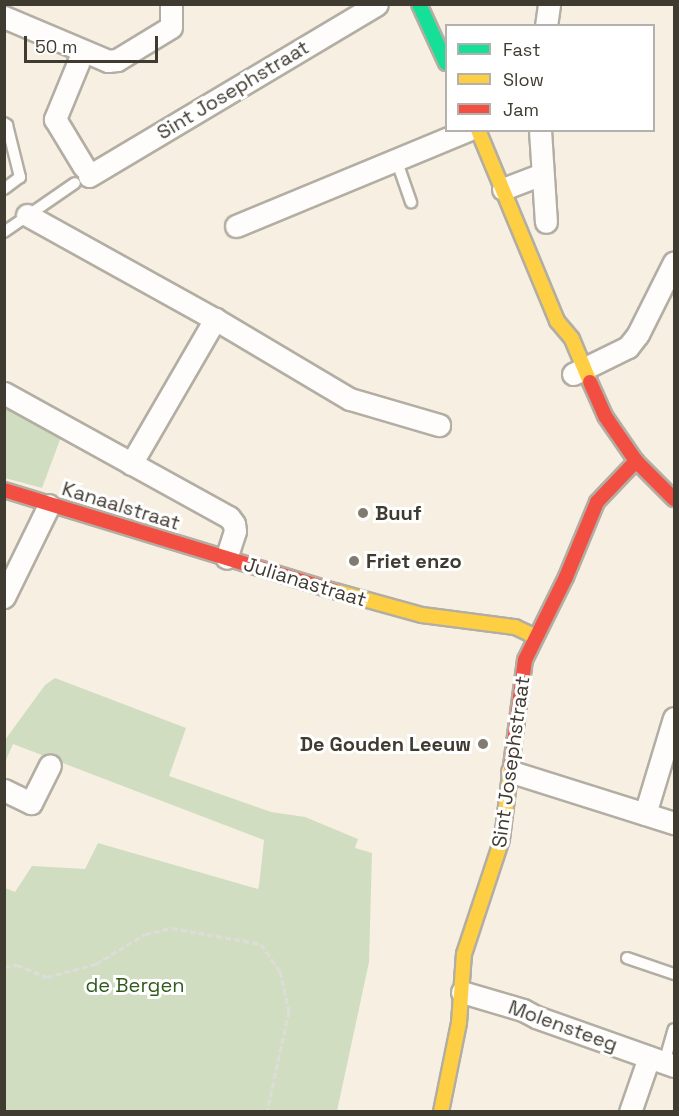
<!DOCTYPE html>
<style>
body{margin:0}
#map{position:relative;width:679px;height:1116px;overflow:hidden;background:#f7f0e2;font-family:"Space Grotesk",sans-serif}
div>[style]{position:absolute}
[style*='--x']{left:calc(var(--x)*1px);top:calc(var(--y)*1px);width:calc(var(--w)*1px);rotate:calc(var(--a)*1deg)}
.green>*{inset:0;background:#d0ddc0}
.path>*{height:3px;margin-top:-1.5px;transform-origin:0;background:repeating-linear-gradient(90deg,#dedcd8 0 6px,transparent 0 9px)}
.roads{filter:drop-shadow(2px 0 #b3aea3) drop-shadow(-2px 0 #b3aea3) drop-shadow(0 2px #b3aea3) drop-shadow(0 -2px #b3aea3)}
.lane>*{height:10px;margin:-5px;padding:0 5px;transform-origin:5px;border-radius:5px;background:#fefdfb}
.street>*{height:21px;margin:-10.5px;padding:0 10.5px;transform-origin:10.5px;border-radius:10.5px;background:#fefdfb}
.fast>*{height:14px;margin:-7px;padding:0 7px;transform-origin:7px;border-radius:7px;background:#16e098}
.slow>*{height:14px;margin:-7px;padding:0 7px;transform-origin:7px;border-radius:7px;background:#ffcf43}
.jam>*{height:14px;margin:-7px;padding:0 7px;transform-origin:7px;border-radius:7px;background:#f24e42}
.dots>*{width:16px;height:16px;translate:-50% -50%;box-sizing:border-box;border:3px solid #fff;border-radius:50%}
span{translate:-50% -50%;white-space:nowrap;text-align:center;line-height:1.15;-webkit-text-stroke:6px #fff;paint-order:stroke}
.street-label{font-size:20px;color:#403b31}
.poi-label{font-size:20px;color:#403b31;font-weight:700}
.left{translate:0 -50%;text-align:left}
.right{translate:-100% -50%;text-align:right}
.park-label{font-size:20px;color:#305a1b}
.frame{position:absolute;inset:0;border:6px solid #403b31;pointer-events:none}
.legend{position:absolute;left:445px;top:24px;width:210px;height:108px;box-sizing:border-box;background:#fff;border:2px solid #b3b1ad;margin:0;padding:8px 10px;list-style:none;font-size:18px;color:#403b31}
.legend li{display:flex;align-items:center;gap:12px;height:30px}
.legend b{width:30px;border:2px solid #b3b1ad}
.scale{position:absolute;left:24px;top:36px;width:134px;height:27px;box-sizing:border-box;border:3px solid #403b31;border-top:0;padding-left:8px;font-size:18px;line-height:21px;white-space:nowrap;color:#403b31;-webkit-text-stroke:4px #fff;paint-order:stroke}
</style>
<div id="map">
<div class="green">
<i style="clip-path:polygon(4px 406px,61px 437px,42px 488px,5px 478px)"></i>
<i style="clip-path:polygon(55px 678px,186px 728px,169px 776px,271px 812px,305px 817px,358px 839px,355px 848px,372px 853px,369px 962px,337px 1111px,5px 1111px,5px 888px,15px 892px,32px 866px,85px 869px,98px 843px,258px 889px,259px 886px,264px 840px,13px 744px,5px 762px,5px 740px,45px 685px)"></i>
</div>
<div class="path">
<i style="--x:4;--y:967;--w:13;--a:-9"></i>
<i style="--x:17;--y:965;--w:32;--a:22"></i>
<i style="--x:47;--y:977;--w:51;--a:-14.9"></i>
<i style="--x:96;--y:964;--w:57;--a:-31.5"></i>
<i style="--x:145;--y:934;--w:28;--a:-13"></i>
<i style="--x:172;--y:928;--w:90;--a:10.2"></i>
<i style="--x:261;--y:944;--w:33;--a:55"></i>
<i style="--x:280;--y:971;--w:41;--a:77.3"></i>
<i style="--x:289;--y:1011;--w:103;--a:102.3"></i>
</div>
<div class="roads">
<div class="lane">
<i style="--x:4;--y:123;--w:4;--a:34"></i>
<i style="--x:7;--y:125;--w:54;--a:76"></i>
<i style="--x:20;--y:177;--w:20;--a:143"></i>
<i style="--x:396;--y:159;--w:46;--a:70.8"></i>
<i style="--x:4;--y:232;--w:86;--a:-34.6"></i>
<i style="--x:627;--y:958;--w:50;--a:18.8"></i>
<i style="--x:664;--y:1063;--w:35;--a:-74"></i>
</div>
<div class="street">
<i style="--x:4;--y:17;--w:113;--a:22.9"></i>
<i style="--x:108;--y:61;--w:9;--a:-6"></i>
<i style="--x:117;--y:60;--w:63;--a:-31.4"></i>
<i style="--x:171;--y:27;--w:23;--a:-90"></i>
<i style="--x:546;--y:26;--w:22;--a:-82"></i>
<i style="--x:83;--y:51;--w:74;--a:112.4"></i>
<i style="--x:55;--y:119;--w:56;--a:58.9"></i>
<i style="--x:540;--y:130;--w:92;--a:86.3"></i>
<i style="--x:89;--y:176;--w:335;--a:-30.8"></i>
<i style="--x:503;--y:189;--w:42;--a:-21"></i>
<i style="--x:27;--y:215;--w:215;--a:29"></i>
<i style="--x:215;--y:319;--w:157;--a:30.7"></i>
<i style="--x:350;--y:399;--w:93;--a:16.3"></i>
<i style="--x:236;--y:226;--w:251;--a:-22.5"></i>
<i style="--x:573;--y:374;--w:61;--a:-26.1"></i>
<i style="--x:628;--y:347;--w:16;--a:-52"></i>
<i style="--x:638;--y:334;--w:80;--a:-63.4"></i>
<i style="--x:4;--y:393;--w:257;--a:28.9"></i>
<i style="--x:229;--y:517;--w:9;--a:54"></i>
<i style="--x:234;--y:524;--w:7;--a:82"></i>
<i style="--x:235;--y:531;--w:28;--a:108"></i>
<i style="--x:131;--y:464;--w:168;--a:-59.9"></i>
<i style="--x:4;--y:597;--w:102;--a:-63.9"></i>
<i style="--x:512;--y:772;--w:170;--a:17.5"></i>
<i style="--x:4;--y:790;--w:30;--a:26"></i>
<i style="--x:31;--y:803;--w:42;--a:-63.4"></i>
<i style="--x:645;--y:814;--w:100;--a:-73.2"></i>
<i style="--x:462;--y:992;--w:64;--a:16.4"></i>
<i style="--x:523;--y:1010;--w:15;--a:28"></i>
<i style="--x:536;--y:1017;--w:146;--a:19.5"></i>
<i style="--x:630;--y:1112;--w:58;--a:-70.9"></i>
</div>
<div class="fast">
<i style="--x:419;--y:4;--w:65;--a:65.4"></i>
</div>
<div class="slow">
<i style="--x:478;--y:130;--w:207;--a:67.5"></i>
<i style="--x:557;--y:321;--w:23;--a:50"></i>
<i style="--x:572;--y:339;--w:47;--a:67.3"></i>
<i style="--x:335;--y:591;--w:90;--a:15.4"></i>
<i style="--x:422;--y:615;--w:94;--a:7.4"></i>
<i style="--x:515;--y:627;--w:23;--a:25"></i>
<i style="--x:441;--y:1112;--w:91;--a:-78.6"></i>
<i style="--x:459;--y:1023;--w:69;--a:-85.9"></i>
<i style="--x:464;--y:954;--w:121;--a:-71.7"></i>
<i style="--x:502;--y:839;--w:74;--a:-83"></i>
</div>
<div class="jam">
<i style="--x:590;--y:382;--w:37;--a:66"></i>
<i style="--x:605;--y:416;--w:55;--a:55.4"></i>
<i style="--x:636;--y:461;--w:54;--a:45"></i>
<i style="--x:4;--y:490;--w:346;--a:17"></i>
<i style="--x:511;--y:766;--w:107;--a:-82.5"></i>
<i style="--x:525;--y:660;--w:93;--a:-63.7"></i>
<i style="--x:566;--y:577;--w:81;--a:-67.5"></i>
<i style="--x:597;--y:502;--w:57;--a:-46.4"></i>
</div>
</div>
<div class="dots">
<i style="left:363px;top:513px;background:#807a6f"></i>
<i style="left:354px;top:561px;background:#807a6f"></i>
<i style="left:483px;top:744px;background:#807a6f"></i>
</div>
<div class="street-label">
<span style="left:233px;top:90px;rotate:-31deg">Sint Josephstraat</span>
<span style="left:121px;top:506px;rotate:17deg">Kanaalstraat</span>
<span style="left:305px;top:582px;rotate:17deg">Julianastraat</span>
<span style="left:511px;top:762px;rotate:-82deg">Sint Josephstraat</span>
<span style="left:563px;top:1026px;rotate:20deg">Molensteeg</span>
</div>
<div class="poi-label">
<span class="left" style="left:375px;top:513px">Buuf</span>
<span class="left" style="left:366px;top:561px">Friet enzo</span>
<span class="right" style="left:471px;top:744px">De Gouden Leeuw</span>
</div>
<div class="park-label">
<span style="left:135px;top:985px">de Bergen</span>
</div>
<div class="frame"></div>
<ul class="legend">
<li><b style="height:8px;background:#16e098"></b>Fast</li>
<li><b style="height:8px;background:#ffcf43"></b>Slow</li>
<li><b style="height:8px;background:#f24e42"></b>Jam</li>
</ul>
<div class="scale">50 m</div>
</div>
